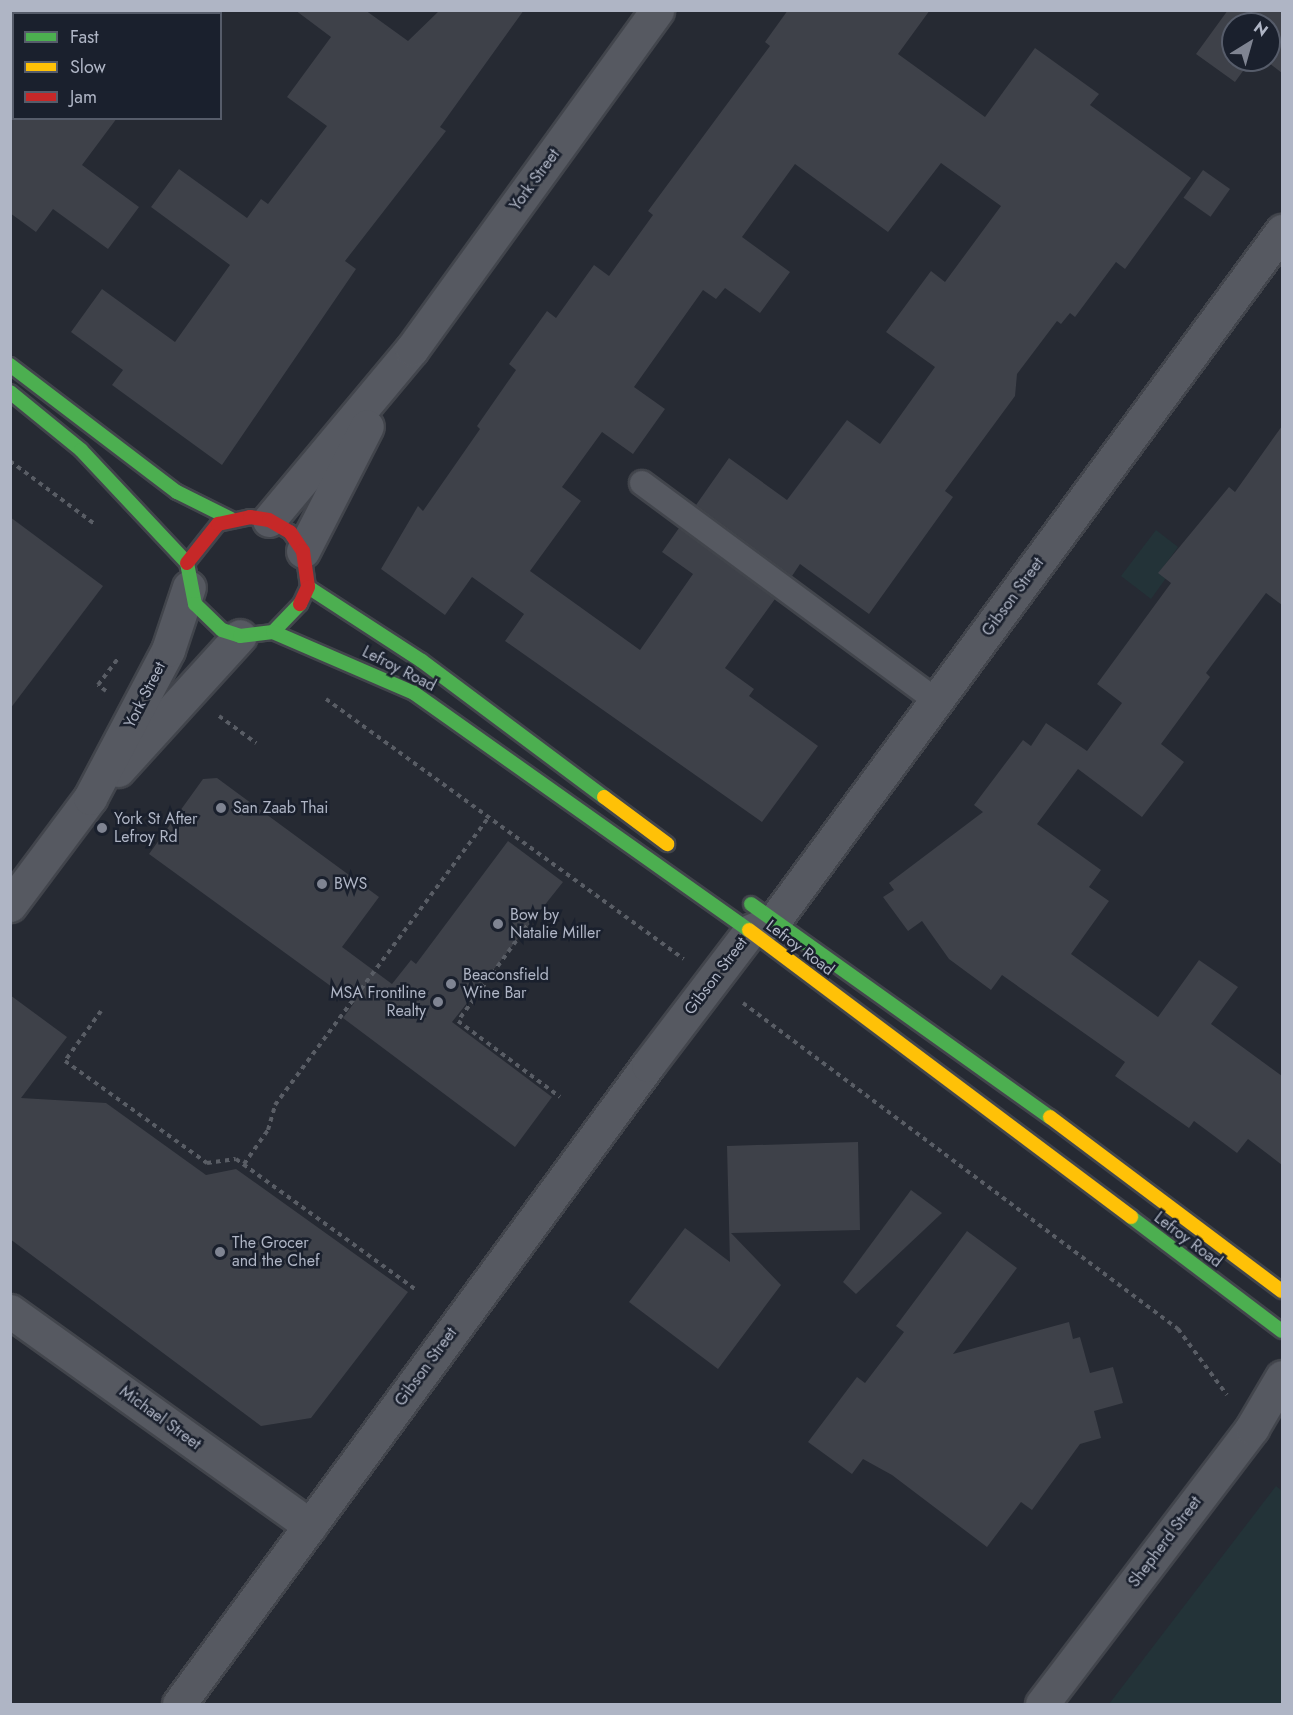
<!DOCTYPE html>
<style>
body{margin:0}
#map{position:relative;width:1293px;height:1715px;overflow:hidden;background:#262a33;font-family:Jost,sans-serif}
div>[style]{position:absolute}
[style*='--x']{left:calc(var(--x)*1px);top:calc(var(--y)*1px);width:calc(var(--w)*1px);rotate:calc(var(--a)*1deg)}
.green>*{inset:0;background:#233338}
.building>*{inset:0;background:#3e4149;transform-origin:0 0}
.path>*{height:4px;margin-top:-2px;transform-origin:0;background:repeating-linear-gradient(90deg,#595d65 0 4.5px,transparent 0 9px)}
.roads{filter:drop-shadow(2px 0 #42454c) drop-shadow(-2px 0 #42454c) drop-shadow(0 2px #42454c) drop-shadow(0 -2px #42454c)}
.lane>*{height:24px;margin:-12px;padding:0 12px;transform-origin:12px;border-radius:12px;background:#565961}
.street>*{height:33px;margin:-16.5px;padding:0 16.5px;transform-origin:16.5px;border-radius:16.5px;background:#565961}
.fast>*{height:14px;margin:-7px;padding:0 7px;transform-origin:7px;border-radius:7px;background:#4caf50}
.slow>*{height:14px;margin:-7px;padding:0 7px;transform-origin:7px;border-radius:7px;background:#ffc107}
.jam>*{height:14px;margin:-7px;padding:0 7px;transform-origin:7px;border-radius:7px;background:#c62828}
.dots>*{width:16px;height:16px;translate:-50% -50%;box-sizing:border-box;border:3px solid #1a202d;border-radius:50%}
span{translate:-50% -50%;white-space:nowrap;text-align:center;line-height:1.15;-webkit-text-stroke:5px #1a202d;paint-order:stroke}
.street-label{font-size:16px;color:#afb5c5}
.poi-label{font-size:16px;color:#afb5c5}
.left{translate:0 -50%;text-align:left}
.right{translate:-100% -50%;text-align:right}
.frame{position:absolute;inset:0;border:12px solid #afb5c5;pointer-events:none}
.legend{position:absolute;left:12px;top:12px;width:210px;height:108px;box-sizing:border-box;background:#1a202d;border:2px solid #565c6a;margin:0;padding:8px 10px;list-style:none;font-size:18px;color:#afb5c5}
.legend li{display:flex;align-items:center;gap:12px;height:30px}
.legend b{width:30px;border:2px solid #565c6a}
.north{position:absolute;left:1221px;top:12px;width:60px;height:60px;box-sizing:border-box;background:#1a202d;border:2px solid #565c6a;border-radius:50%;rotate:37deg;font-size:16px;font-weight:700;line-height:24px;text-align:center;color:#afb5c5}
.north::after{content:'';display:block;margin:auto;width:21px;height:27px;background:#7f8492;clip-path:polygon(50% 0,100% 100%,50% 72%,0 100%)}
</style>
<div id="map">
<div class="green">
<i style="clip-path:polygon(1156px 530px,1178px 547px,1159px 573px,1166px 578px,1151px 599px,1121px 576px)"></i>
<i style="clip-path:polygon(1276px 1486px,1282px 1491px,1282px 1704px,1109px 1704px)"></i>
</div>
<div class="building">
<i style="clip-path:polygon(295px 10px,365px 10px,408px 41px,440px 10px,524px 10px,440px 127px,446px 131px,345px 261px,356px 269px,222px 465px,112px 385px,123px 370px,71px 332px,102px 289px,175px 342px,230px 265px,151px 207px,179px 169px,247px 218px,261px 199px,268px 204px,327px 126px,287px 97px,331px 37px)"></i>
<i style="clip-path:polygon(788px 10px,930px 10px,898px 54px,985px 117px,1035px 48px,1099px 94px,1090px 105px,1191px 178px,1125px 269px,1116px 262px,1075px 317px,1070px 313px,1061px 324px,1057px 321px,1017px 374px,1015px 396px,945px 491px,953px 497px,869px 614px,800px 564px,792px 576px,696px 505px,729px 458px,787px 500px,847px 420px,880px 444px,935px 367px,886px 332px,931px 271px,945px 282px,1001px 206px,941px 163px,888px 232px,795px 164px,742px 237px,790px 272px,760px 313px,725px 288px,716px 299px,703px 290px,634px 387px,665px 409px,633px 454px,602px 432px,562px 487px,581px 501px,530px 571px,640px 650px,693px 574px,662px 552px,679px 528px,775px 599px,725px 668px,754px 689px,749px 696px,818px 746px,762px 822px,505px 641px,524px 614px,472px 577px,445px 615px,381px 569px,418px 506px,423px 511px,480px 429px,477px 426px,516px 370px,509px 364px,547px 311px,556px 318px,594px 265px,609px 276px,653px 215px,648px 211px,770px 46px,765px 42px)"></i>
<i style="clip-path:polygon(1228px 10px,1282px 10px,1282px 73px,1265px 60px,1269px 24px,1233px 24px,1233px 60px,1251px 60px,1235px 82px,1196px 54px)"></i>
<i style="clip-path:polygon(10px 118px,117px 118px,82px 165px,139px 207px,108px 249px,53px 209px,36px 232px,10px 213px)"></i>
<i style="left:1203px;top:170px;width:33px;height:34px;rotate:35deg"></i>
<i style="clip-path:polygon(1282px 426px,1282px 605px,1266px 593px,1206px 673px,1210px 677px,1161px 744px,1184px 762px,1142px 817px,1078px 769px,1037px 824px,1101px 870px,1089px 887px,1109px 901px,1071px 954px,1158px 1017px,1199px 960px,1238px 987px,1211px 1024px,1282px 1076px,1282px 1165px,1248px 1139px,1237px 1153px,1194px 1121px,1189px 1128px,1115px 1076px,1125px 1062px,1002px 975px,991px 990px,949px 959px,922px 921px,908px 931px,883px 897px,894px 890px,889px 883px,983px 812px,974px 805px,1023px 740px,1031px 746px,1046px 723px,1087px 751px,1122px 703px,1097px 684px,1171px 583px,1158px 573px,1229px 487px,1235px 492px)"></i>
<i style="clip-path:polygon(10px 517px,103px 586px,10px 709px)"></i>
<i style="clip-path:polygon(217px 778px,379px 897px,342px 947px,392px 984px,411px 960px,416px 964px,508px 841px,563px 882px,452px 1022px,552px 1097px,515px 1147px,343px 1018px,354px 1003px,149px 854px,203px 779px)"></i>
<i style="clip-path:polygon(10px 995px,67px 1037px,21px 1098px,106px 1103px,206px 1175px,236px 1169px,408px 1292px,311px 1418px,261px 1426px,10px 1239px)"></i>
<i style="clip-path:polygon(858px 1142px,860px 1230px,731px 1233px,781px 1285px,718px 1369px,629px 1302px,685px 1228px,730px 1262px,727px 1146px)"></i>
<i style="clip-path:polygon(911px 1190px,942px 1213px,856px 1294px,843px 1282px)"></i>
<i style="clip-path:polygon(967px 1231px,1017px 1268px,953px 1354px,1069px 1322px,1073px 1339px,1080px 1337px,1090px 1373px,1113px 1367px,1123px 1403px,1094px 1411px,1101px 1438px,1080px 1444px,1032px 1510px,1021px 1502px,987px 1547px,892px 1475px,863px 1459px,852px 1474px,808px 1442px,857px 1377px,865px 1383px,904px 1332px,896px 1326px)"></i>
</div>
<div class="path">
<i style="--x:10;--y:461;--w:107;--a:36.7"></i>
<i style="--x:106;--y:691;--w:10;--a:-143"></i>
<i style="--x:98;--y:685;--w:34;--a:-53"></i>
<i style="--x:326;--y:699;--w:442;--a:36"></i>
<i style="--x:219;--y:716;--w:46;--a:36.1"></i>
<i style="--x:532;--y:919;--w:126;--a:126"></i>
<i style="--x:458;--y:1021;--w:127;--a:36.7"></i>
<i style="--x:743;--y:1003;--w:544;--a:36.85"></i>
<i style="--x:1178;--y:1329;--w:82;--a:53.4"></i>
<i style="--x:101;--y:1011;--w:62;--a:125.8"></i>
<i style="--x:65;--y:1061;--w:175;--a:35.7"></i>
<i style="--x:207;--y:1163;--w:29;--a:-8"></i>
<i style="--x:236;--y:1159;--w:223;--a:36"></i>
<i style="--x:244;--y:1164;--w:42;--a:-54.8"></i>
<i style="--x:268;--y:1130;--w:26;--a:-74"></i>
<i style="--x:275;--y:1105;--w:357;--a:-53.4"></i>
</div>
<div class="roads">
<div class="lane">
<i style="--x:642;--y:483;--w:367;--a:36.5"></i>
</div>
<div class="street">
<i style="--x:269;--y:520;--w:223;--a:-50.1"></i>
<i style="--x:412;--y:349;--w:418;--a:-54.1"></i>
<i style="--x:303;--y:551;--w:140;--a:-62.9"></i>
<i style="--x:118;--y:770;--w:181;--a:-47.7"></i>
<i style="--x:10;--y:905;--w:134;--a:-53.2"></i>
<i style="--x:90;--y:798;--w:167;--a:-62.2"></i>
<i style="--x:168;--y:650;--w:66;--a:-71.6"></i>
<i style="--x:10;--y:1311;--w:369;--a:35.6"></i>
<i style="--x:179;--y:1704;--w:793;--a:-53.72"></i>
<i style="--x:648;--y:1065;--w:168;--a:-52.7"></i>
<i style="--x:750;--y:931;--w:26;--a:-23"></i>
<i style="--x:774;--y:921;--w:857;--a:-53.64"></i>
<i style="--x:1042;--y:1704;--w:347;--a:-52.7"></i>
<i style="--x:1252;--y:1428;--w:59;--a:-59.5"></i>
</div>
<div class="fast">
<i style="--x:10;--y:365;--w:210;--a:37.3"></i>
<i style="--x:177;--y:492;--w:60;--a:26.6"></i>
<i style="--x:10;--y:392;--w:92;--a:39.2"></i>
<i style="--x:81;--y:450;--w:155;--a:46.8"></i>
<i style="--x:187;--y:563;--w:42;--a:79"></i>
<i style="--x:195;--y:604;--w:37;--a:44"></i>
<i style="--x:222;--y:630;--w:19;--a:18"></i>
<i style="--x:240;--y:636;--w:33;--a:-7"></i>
<i style="--x:273;--y:632;--w:39;--a:-46"></i>
<i style="--x:308;--y:587;--w:136;--a:33"></i>
<i style="--x:422;--y:661;--w:227;--a:36.8"></i>
<i style="--x:273;--y:632;--w:154;--a:23.4"></i>
<i style="--x:414;--y:693;--w:410;--a:35.3"></i>
<i style="--x:751;--y:904;--w:367;--a:35.5"></i>
<i style="--x:1131;--y:1217;--w:189;--a:37.1"></i>
</div>
<div class="slow">
<i style="--x:604;--y:797;--w:79;--a:36.7"></i>
<i style="--x:749;--y:930;--w:478;--a:36.9"></i>
<i style="--x:1050;--y:1117;--w:290;--a:36.9"></i>
</div>
<div class="jam">
<i style="--x:187;--y:563;--w:50;--a:-51.5"></i>
<i style="--x:218;--y:524;--w:33;--a:-12"></i>
<i style="--x:250;--y:517;--w:19;--a:9"></i>
<i style="--x:269;--y:520;--w:24;--a:30"></i>
<i style="--x:290;--y:532;--w:23;--a:56"></i>
<i style="--x:303;--y:551;--w:36;--a:82"></i>
<i style="--x:308;--y:587;--w:19;--a:115"></i>
</div>
</div>
<div class="dots">
<i style="left:221px;top:808px;background:#7f8492"></i>
<i style="left:102px;top:828px;background:#7f8492"></i>
<i style="left:322px;top:884px;background:#7f8492"></i>
<i style="left:498px;top:924px;background:#7f8492"></i>
<i style="left:451px;top:984px;background:#7f8492"></i>
<i style="left:438px;top:1002px;background:#7f8492"></i>
<i style="left:220px;top:1252px;background:#7f8492"></i>
</div>
<div class="street-label">
<span style="left:535px;top:180px;rotate:-54deg">York Street</span>
<span style="left:1013px;top:597px;rotate:-54deg">Gibson Street</span>
<span style="left:399px;top:669px;rotate:27deg">Lefroy Road</span>
<span style="left:145px;top:695px;rotate:-63deg">York Street</span>
<span style="left:800px;top:948px;rotate:37deg">Lefroy Road</span>
<span style="left:716px;top:976px;rotate:-53deg">Gibson Street</span>
<span style="left:1188px;top:1240px;rotate:37deg">Lefroy Road</span>
<span style="left:426px;top:1367px;rotate:-54deg">Gibson Street</span>
<span style="left:160px;top:1418px;rotate:36deg">Michael Street</span>
<span style="left:1165px;top:1542px;rotate:-53deg">Shepherd Street</span>
</div>
<div class="poi-label">
<span class="left" style="left:233px;top:808px">San Zaab Thai</span>
<span class="left" style="left:114px;top:828px">York St After<br>Lefroy Rd</span>
<span class="left" style="left:334px;top:884px">BWS</span>
<span class="left" style="left:510px;top:924px">Bow by<br>Natalie Miller</span>
<span class="left" style="left:463px;top:984px">Beaconsfield<br>Wine Bar</span>
<span class="right" style="left:426px;top:1002px">MSA Frontline<br>Realty</span>
<span class="left" style="left:232px;top:1252px">The Grocer<br>and the Chef</span>
</div>
<div class="frame"></div>
<ul class="legend">
<li><b style="height:8px;background:#4caf50"></b>Fast</li>
<li><b style="height:8px;background:#ffc107"></b>Slow</li>
<li><b style="height:8px;background:#c62828"></b>Jam</li>
</ul>
<div class="north">N</div>
</div>
